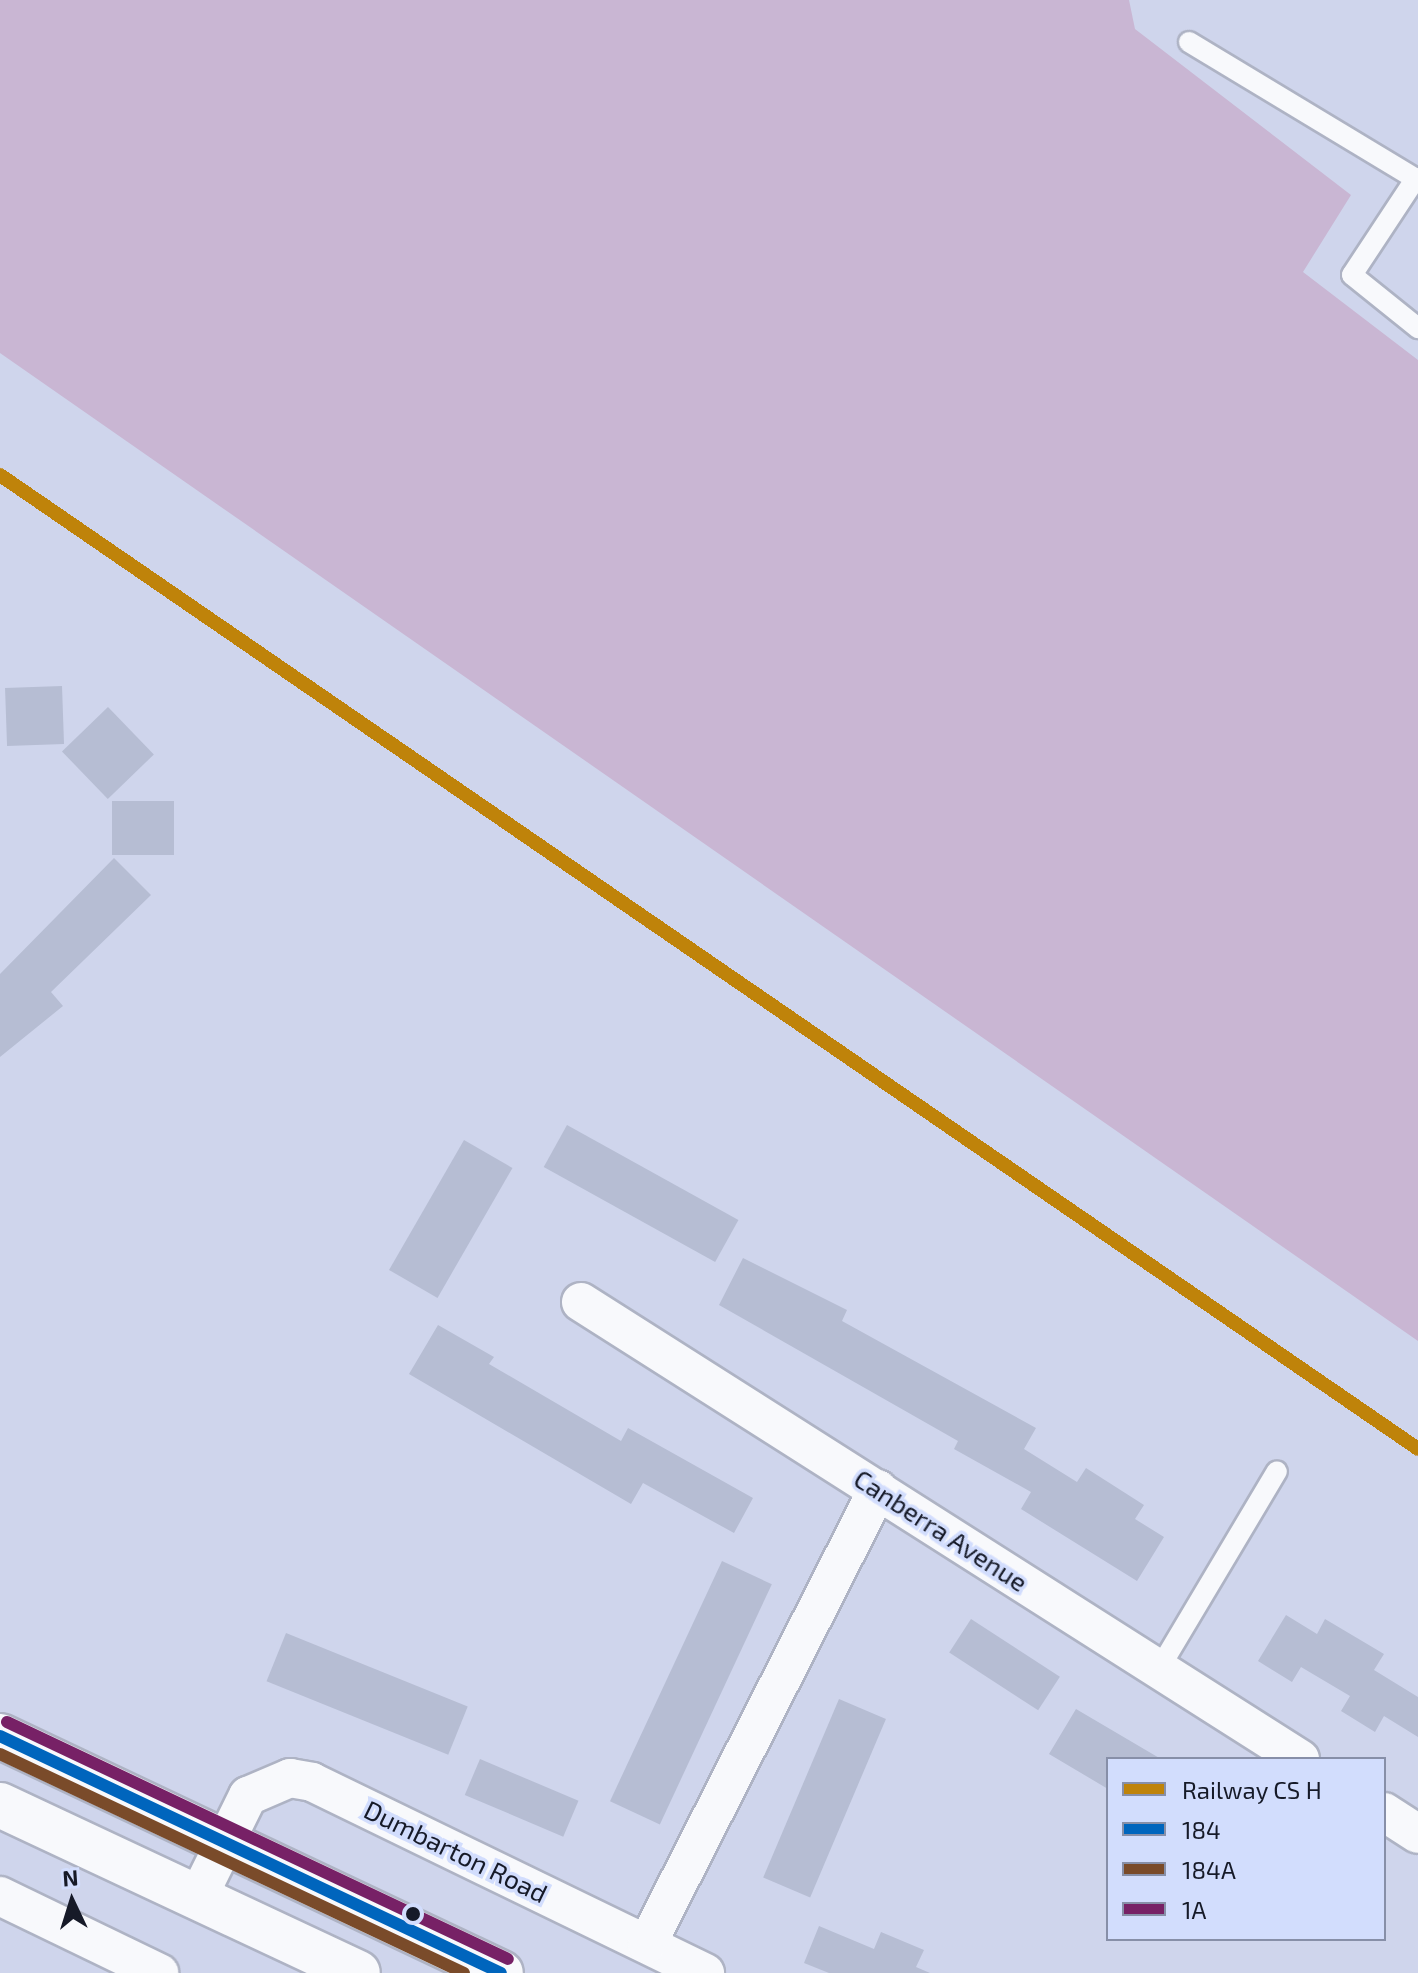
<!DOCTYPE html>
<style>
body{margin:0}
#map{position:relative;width:1418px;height:1973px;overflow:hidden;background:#cfd5ec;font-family:"Exo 2",sans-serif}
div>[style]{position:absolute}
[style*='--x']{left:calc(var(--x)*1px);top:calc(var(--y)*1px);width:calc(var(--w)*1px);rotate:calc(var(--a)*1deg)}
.green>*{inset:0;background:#c9b6d3}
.building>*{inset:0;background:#b6bdd3;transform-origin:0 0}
.roads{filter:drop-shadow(2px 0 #aeb3c4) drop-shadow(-2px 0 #aeb3c4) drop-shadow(0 2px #aeb3c4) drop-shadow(0 -2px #aeb3c4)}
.lane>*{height:20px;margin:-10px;padding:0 10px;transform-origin:10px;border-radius:10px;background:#f8f9fc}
.street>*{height:38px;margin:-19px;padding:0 19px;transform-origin:19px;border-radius:19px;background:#f8f9fc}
.primary>*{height:44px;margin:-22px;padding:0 22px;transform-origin:22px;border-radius:22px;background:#f8f9fc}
.bus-1>*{height:12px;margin:-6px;padding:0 6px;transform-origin:6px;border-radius:6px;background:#0065bd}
.bus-2>*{height:12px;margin:-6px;padding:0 6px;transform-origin:6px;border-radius:6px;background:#7a4b2a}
.bus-3>*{height:12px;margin:-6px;padding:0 6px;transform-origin:6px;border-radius:6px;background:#772166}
.rail-1>*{height:14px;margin:-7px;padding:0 7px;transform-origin:7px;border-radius:7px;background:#bf830a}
.dots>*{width:22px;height:22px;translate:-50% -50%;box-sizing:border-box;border:4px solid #d2ddfd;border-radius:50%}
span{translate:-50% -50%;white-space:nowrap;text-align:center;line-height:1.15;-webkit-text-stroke:7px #d2ddfd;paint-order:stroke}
.street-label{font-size:26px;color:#161a28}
.legend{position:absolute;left:1106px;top:1757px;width:280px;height:184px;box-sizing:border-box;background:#d2ddfd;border:2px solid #878fa8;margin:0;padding:10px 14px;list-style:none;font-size:24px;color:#161a28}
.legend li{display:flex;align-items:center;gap:16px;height:40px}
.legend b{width:40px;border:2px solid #878fa8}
.north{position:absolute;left:32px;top:1861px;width:80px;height:80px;-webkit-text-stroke:6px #d2ddfd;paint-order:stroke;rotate:356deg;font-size:22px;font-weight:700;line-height:32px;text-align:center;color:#161a28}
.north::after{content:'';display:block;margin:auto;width:28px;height:36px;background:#161a28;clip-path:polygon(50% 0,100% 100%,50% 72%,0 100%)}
</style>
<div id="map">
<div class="green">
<i style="clip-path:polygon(0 0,1129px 0,1135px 29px,1351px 195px,1303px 272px,1418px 360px,1418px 1341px,0 353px)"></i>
</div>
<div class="building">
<i style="left:62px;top:686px;width:58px;height:57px;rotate:88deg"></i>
<i style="left:108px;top:707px;width:66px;height:64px;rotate:46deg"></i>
<i style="left:112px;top:801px;width:62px;height:54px"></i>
<i style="clip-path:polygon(114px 858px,151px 895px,51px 992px,63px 1006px,0 1057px,0 974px)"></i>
<i style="left:567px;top:1125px;width:196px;height:48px;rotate:29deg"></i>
<i style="left:464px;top:1140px;width:56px;height:150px;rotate:30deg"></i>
<i style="clip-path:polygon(743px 1258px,847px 1310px,842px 1321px,1036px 1428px,1024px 1449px,1077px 1482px,1086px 1468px,1144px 1505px,1135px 1519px,1164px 1537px,1137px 1581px,1021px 1509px,1031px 1492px,954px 1449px,958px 1441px,719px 1305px)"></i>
<i style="clip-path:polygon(438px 1325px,494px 1357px,489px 1364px,621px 1441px,628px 1428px,753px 1498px,734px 1533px,643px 1483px,631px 1504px,409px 1374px)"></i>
<i style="left:722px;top:1561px;width:55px;height:265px;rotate:25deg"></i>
<i style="clip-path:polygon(1286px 1615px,1317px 1634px,1325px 1619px,1384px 1654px,1374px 1670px,1418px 1697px,1418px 1737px,1384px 1716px,1375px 1732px,1341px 1711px,1350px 1696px,1301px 1667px,1292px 1682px,1258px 1661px)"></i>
<i style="left:971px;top:1619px;width:106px;height:40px;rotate:33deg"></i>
<i style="left:286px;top:1633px;width:196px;height:52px;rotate:22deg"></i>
<i style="left:839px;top:1699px;width:51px;height:194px;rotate:23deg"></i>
<i style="clip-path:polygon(1076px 1709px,1161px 1759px,1108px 1759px,1108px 1789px,1049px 1754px)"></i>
<i style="left:480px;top:1759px;width:107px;height:39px;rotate:23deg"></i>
<i style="clip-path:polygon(819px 1926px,874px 1949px,881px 1932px,924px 1950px,916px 1967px,930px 1973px,829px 1973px,804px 1963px)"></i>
</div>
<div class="roads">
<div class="lane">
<i style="--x:1189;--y:42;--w:267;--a:31.1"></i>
<i style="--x:1416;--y:178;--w:116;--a:123.4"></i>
<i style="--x:1352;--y:275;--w:85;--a:38.8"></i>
<i style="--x:1159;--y:1669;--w:230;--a:-59.2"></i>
</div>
<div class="street">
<i style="--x:581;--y:1302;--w:852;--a:32.44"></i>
<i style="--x:1384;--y:1812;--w:40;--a:32.9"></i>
<i style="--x:0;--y:1896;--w:177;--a:25.8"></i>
<i style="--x:198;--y:1897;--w:113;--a:-63.7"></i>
<i style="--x:248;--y:1796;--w:46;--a:-23.2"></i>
<i style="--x:290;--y:1778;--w:22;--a:10"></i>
<i style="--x:312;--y:1782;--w:437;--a:25.9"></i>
<i style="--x:647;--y:1944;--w:510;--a:-63.08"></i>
</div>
<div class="primary">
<i style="--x:0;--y:1736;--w:554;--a:25.32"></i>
<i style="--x:0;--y:1805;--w:395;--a:25.1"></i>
</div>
</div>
<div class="bus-1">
<i style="--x:0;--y:1736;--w:554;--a:25.32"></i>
</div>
<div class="bus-2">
<i style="--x:0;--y:1754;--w:513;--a:25.27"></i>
</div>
<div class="bus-3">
<i style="--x:7;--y:1722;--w:554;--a:25.32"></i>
</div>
<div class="rail-1">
<i style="--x:0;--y:475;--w:1720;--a:34.48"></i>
</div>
<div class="dots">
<i style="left:413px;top:1914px;background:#161a28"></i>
</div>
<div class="street-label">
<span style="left:941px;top:1530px;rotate:33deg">Canberra Avenue</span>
<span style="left:456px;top:1851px;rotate:26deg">Dumbarton Road</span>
</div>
<ul class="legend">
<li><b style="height:10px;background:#bf830a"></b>Railway CS H</li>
<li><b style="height:10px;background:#0065bd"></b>184</li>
<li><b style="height:10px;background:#7a4b2a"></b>184A</li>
<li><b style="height:10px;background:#772166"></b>1A</li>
</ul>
<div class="north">N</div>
</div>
